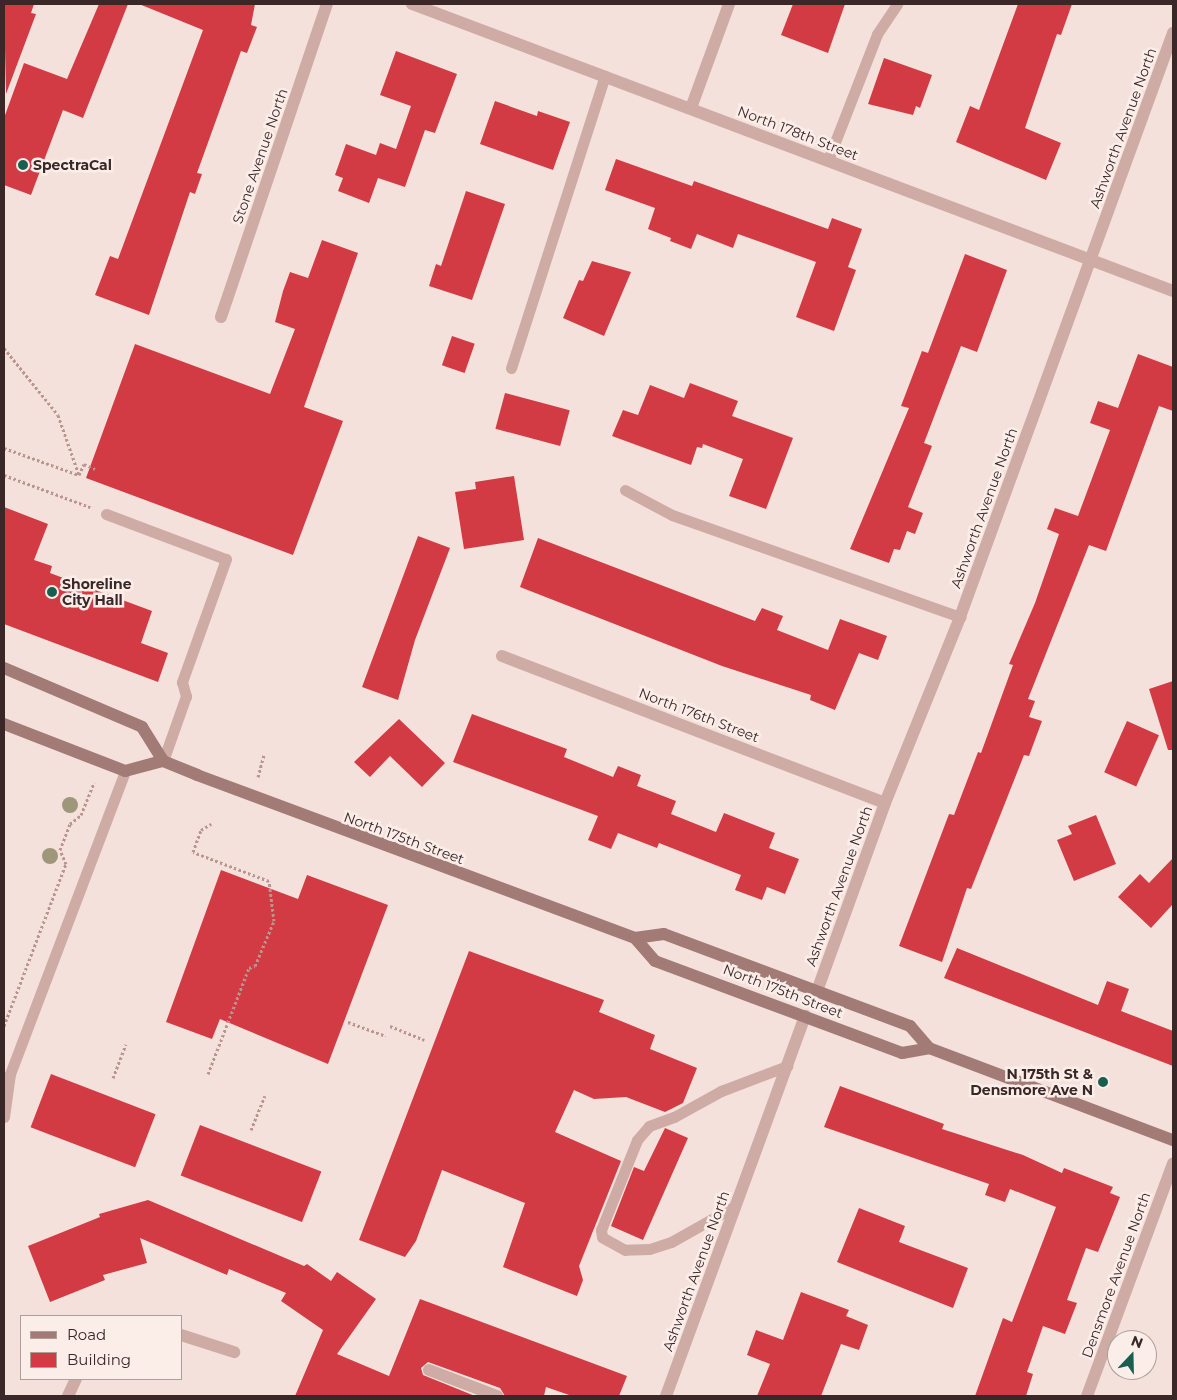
<!DOCTYPE html>
<style>
body{margin:0}
#map{position:relative;width:1177px;height:1400px;overflow:hidden;background:#f4e1db;font-family:Montserrat,sans-serif}
div>[style]{position:absolute}
[style*='--x']{left:calc(var(--x)*1px);top:calc(var(--y)*1px);width:calc(var(--w)*1px);rotate:calc(var(--a)*1deg)}
.building>*{inset:0;background:#d23b43;transform-origin:0 0}
.path>*{height:3px;margin-top:-1.5px;transform-origin:0;background:repeating-linear-gradient(90deg,#ba958f 0 2.5px,transparent 0 5px)}
.service>*{height:11px;margin:-5.5px;padding:0 5.5px;transform-origin:5.5px;border-radius:5.5px;background:#ceaca5}
.minor>*{height:12px;margin:-6px;padding:0 6px;transform-origin:6px;border-radius:6px;background:#ceaca5}
.tertiary>*{height:12px;margin:-6px;padding:0 6px;transform-origin:6px;border-radius:6px;background:#ceaca5}
.secondary>*{height:12px;margin:-6px;padding:0 6px;transform-origin:6px;border-radius:6px;background:#a27a76}
.trees>*{width:16px;height:16px;margin:-8px;border-radius:50%;background:#9e9779}
.dots>*{width:14px;height:14px;translate:-50% -50%;box-sizing:border-box;border:2px solid #fbede8;border-radius:50%}
span{translate:-50% -50%;white-space:nowrap;text-align:center;line-height:1.15;-webkit-text-stroke:5px #fbede8;paint-order:stroke}
.street-label{font-size:14px;color:#392827}
.poi-label{font-size:14px;color:#392827;font-weight:700}
.left{translate:0 -50%;text-align:left}
.right{translate:-100% -50%;text-align:right}
.frame{position:absolute;inset:0;border:5px solid #392827;pointer-events:none}
.legend{position:absolute;left:20px;top:1315px;width:162px;height:65px;box-sizing:border-box;background:#fbede8;border:1px solid #ad9e9b;margin:0;padding:6px 9px;list-style:none;font-size:15px;color:#392827}
.legend li{display:flex;align-items:center;gap:10px;height:25px}
.legend b{width:25px;border:1px solid #ad9e9b}
.north{position:absolute;left:1107px;top:1330px;width:50px;height:50px;box-sizing:border-box;background:#fbede8;border:1px solid #ad9e9b;border-radius:50%;rotate:21deg;font-size:14px;font-weight:700;line-height:20px;text-align:center;color:#392827}
.north::after{content:'';display:block;margin:auto;width:18px;height:22px;background:#185f4f;clip-path:polygon(50% 0,100% 100%,50% 72%,0 100%)}
</style>
<div id="map">
<div class="building">
<i style="clip-path:polygon(4px 4px,34px 4px,31px 13px,36px 14px,6px 94px)"></i>
<i style="clip-path:polygon(99px 4px,128px 4px,83px 118px,63px 110px,31px 195px,4px 185px,4px 118px,24px 63px,67px 79px)"></i>
<i style="clip-path:polygon(139px 4px,255px 4px,251px 25px,257px 27px,247px 53px,241px 51px,197px 173px,202px 174px,195px 194px,190px 192px,149px 315px,95px 295px,110px 256px,118px 259px,203px 30px)"></i>
<i style="clip-path:polygon(793px 4px,845px 4px,828px 53px,781px 35px)"></i>
<i style="clip-path:polygon(1018px 4px,1072px 4px,1061px 35px,1057px 34px,1025px 128px,1061px 143px,1046px 180px,956px 142px,970px 106px,979px 110px)"></i>
<i style="clip-path:polygon(396px 51px,457px 74px,435px 133px,425px 130px,405px 187px,378px 178px,369px 203px,338px 191px,343px 178px,335px 175px,346px 144px,376px 155px,380px 143px,396px 149px,411px 106px,380px 95px)"></i>
<i style="clip-path:polygon(884px 58px,932px 75px,920px 108px,916px 106px,913px 115px,868px 104px)"></i>
<i style="clip-path:polygon(495px 101px,537px 116px,538px 111px,570px 122px,553px 170px,480px 144px)"></i>
<i style="clip-path:polygon(616px 159px,692px 186px,694px 181px,828px 229px,832px 218px,862px 229px,848px 267px,856px 270px,834px 331px,796px 317px,816px 262px,738px 234px,733px 248px,697px 234px,691px 249px,670px 241px,671px 238px,648px 229px,655px 208px,605px 190px)"></i>
<i style="clip-path:polygon(466px 191px,505px 204px,472px 300px,429px 286px,436px 264px,441px 266px)"></i>
<i style="clip-path:polygon(322px 240px,358px 253px,304px 407px,343px 421px,293px 555px,86px 478px,135px 344px,270px 394px,295px 329px,275px 322px,283px 291px,290px 272px,308px 278px)"></i>
<i style="clip-path:polygon(965px 254px,1007px 270px,977px 352px,961px 346px,924px 443px,932px 446px,908px 507px,923px 513px,915px 534px,907px 531px,900px 550px,894px 549px,889px 563px,850px 549px,909px 408px,901px 406px,922px 351px,928px 353px)"></i>
<i style="clip-path:polygon(592px 261px,631px 272px,604px 336px,563px 318px,579px 280px,583px 281px)"></i>
<i style="left:452px;top:336px;width:24px;height:31px;rotate:19deg"></i>
<i style="clip-path:polygon(1138px 354px,1173px 367px,1173px 411px,1159px 406px,1106px 551px,1089px 545px,1028px 699px,1035px 701px,1029px 717px,1042px 721px,1029px 756px,1024px 755px,971px 889px,967px 888px,942px 962px,899px 946px,949px 814px,954px 815px,978px 752px,981px 753px,1013px 665px,1009px 664px,1035px 603px,1059px 534px,1047px 529px,1055px 508px,1078px 516px,1110px 430px,1090px 423px,1098px 401px,1118px 408px)"></i>
<i style="clip-path:polygon(690px 383px,738px 401px,732px 416px,793px 438px,766px 509px,729px 496px,743px 459px,703px 444px,702px 448px,697px 447px,691px 465px,612px 436px,623px 410px,638px 415px,650px 385px,684px 398px)"></i>
<i style="left:505px;top:393px;width:67px;height:37px;rotate:15deg"></i>
<i style="clip-path:polygon(514px 476px,524px 540px,464px 549px,455px 492px,476px 489px,475px 482px)"></i>
<i style="clip-path:polygon(4px 507px,48px 524px,34px 560px,52px 566px,50px 573px,152px 611px,141px 643px,168px 653px,158px 682px,4px 624px)"></i>
<i style="clip-path:polygon(418px 536px,450px 548px,415px 640px,398px 700px,362px 687px)"></i>
<i style="clip-path:polygon(538px 538px,755px 621px,762px 608px,783px 616px,777px 630px,828px 650px,840px 619px,887px 636px,878px 660px,859px 653px,835px 710px,810px 700px,811px 695px,722px 666px,520px 587px)"></i>
<i style="clip-path:polygon(1173px 681px,1173px 750px,1168px 750px,1149px 689px)"></i>
<i style="clip-path:polygon(472px 714px,567px 749px,564px 757px,613px 777px,618px 766px,641px 775px,637px 786px,676px 801px,671px 814px,716px 832px,724px 813px,775px 833px,769px 848px,799px 859px,785px 894px,767px 887px,762px 900px,735px 890px,741px 875px,659px 843px,657px 848px,618px 833px,611px 849px,588px 840px,598px 816px,453px 762px)"></i>
<i style="clip-path:polygon(399px 719px,445px 763px,422px 787px,390px 756px,370px 777px,354px 762px)"></i>
<i style="left:1127px;top:721px;width:35px;height:56px;rotate:24deg"></i>
<i style="clip-path:polygon(1096px 815px,1116px 864px,1074px 881px,1057px 840px,1072px 834px,1068px 826px)"></i>
<i style="clip-path:polygon(1173px 858px,1173px 904px,1151px 928px,1118px 897px,1140px 874px,1149px 883px)"></i>
<i style="clip-path:polygon(221px 870px,298px 899px,307px 875px,388px 905px,328px 1064px,220px 1019px,212px 1039px,166px 1022px)"></i>
<i style="clip-path:polygon(957px 948px,1098px 1005px,1107px 981px,1129px 989px,1121px 1011px,1173px 1031px,1173px 1066px,944px 978px)"></i>
<i style="clip-path:polygon(469px 951px,604px 1000px,599px 1012px,655px 1035px,650px 1049px,697px 1068px,683px 1103px,665px 1112px,626px 1097px,594px 1099px,574px 1090px,555px 1132px,621px 1161px,579px 1266px,583px 1280px,577px 1296px,503px 1267px,525px 1203px,442px 1170px,416px 1241px,405px 1257px,359px 1240px)"></i>
<i style="left:51px;top:1074px;width:112px;height:57px;rotate:21deg"></i>
<i style="clip-path:polygon(840px 1086px,944px 1124px,942px 1129px,1023px 1155px,1062px 1173px,1064px 1168px,1113px 1187px,1110px 1193px,1120px 1197px,1098px 1252px,1086px 1248px,1067px 1300px,1077px 1303px,1065px 1334px,1043px 1326px,1027px 1372px,1033px 1374px,1026px 1396px,975px 1396px,1003px 1318px,1012px 1322px,1056px 1207px,1010px 1189px,1005px 1202px,985px 1195px,989px 1184px,824px 1127px)"></i>
<i style="left:200px;top:1125px;width:130px;height:54px;rotate:21deg"></i>
<i style="clip-path:polygon(665px 1128px,688px 1138px,643px 1240px,611px 1226px,634px 1167px,644px 1171px)"></i>
<i style="clip-path:polygon(148px 1200px,304px 1266px,307px 1264px,331px 1281px,337px 1272px,376px 1299px,337px 1354px,389px 1376px,420px 1299px,627px 1376px,619px 1396px,572px 1396px,546px 1387px,544px 1396px,505px 1396px,500px 1388px,428px 1362px,421px 1368px,423px 1375px,475px 1396px,295px 1396px,323px 1330px,281px 1301px,286px 1293px,229px 1269px,227px 1275px,140px 1238px,147px 1263px,103px 1275px,105px 1280px,50px 1302px,28px 1246px,100px 1217px,99px 1214px)"></i>
<i style="clip-path:polygon(859px 1208px,905px 1226px,899px 1242px,968px 1268px,953px 1308px,837px 1262px)"></i>
<i style="clip-path:polygon(801px 1292px,849px 1310px,846px 1316px,868px 1325px,859px 1350px,841px 1344px,821px 1396px,757px 1396px,770px 1364px,747px 1355px,756px 1330px,783px 1340px)"></i>
</div>
<div class="path">
<i style="--x:4;--y:348;--w:86;--a:51.1"></i>
<i style="--x:58;--y:415;--w:64;--a:70.7"></i>
<i style="--x:4;--y:448;--w:80;--a:19.8"></i>
<i style="--x:79;--y:475;--w:12;--a:-66"></i>
<i style="--x:84;--y:464;--w:12;--a:24"></i>
<i style="--x:4;--y:475;--w:92;--a:20.4"></i>
<i style="--x:258;--y:777;--w:23;--a:-75"></i>
<i style="--x:348;--y:1022;--w:40;--a:20.2"></i>
<i style="--x:4;--y:1026;--w:173;--a:-69.1"></i>
<i style="--x:66;--y:864;--w:15;--a:-113"></i>
<i style="--x:60;--y:850;--w:28;--a:-69"></i>
<i style="--x:70;--y:824;--w:14;--a:-39"></i>
<i style="--x:81;--y:815;--w:35;--a:-68"></i>
<i style="--x:390;--y:1026;--w:37;--a:22"></i>
<i style="--x:208;--y:1074;--w:114;--a:-68.9"></i>
<i style="--x:249;--y:968;--w:6;--a:-18"></i>
<i style="--x:255;--y:966;--w:49;--a:-67.1"></i>
<i style="--x:274;--y:921;--w:40;--a:-97.1"></i>
<i style="--x:269;--y:881;--w:81;--a:-159.1"></i>
<i style="--x:193;--y:852;--w:23;--a:-70"></i>
<i style="--x:201;--y:830;--w:12;--a:-31"></i>
<i style="--x:113;--y:1078;--w:36;--a:-69"></i>
<i style="--x:251;--y:1130;--w:37;--a:-68"></i>
</div>
<div class="service">
<i style="--x:828;--y:160;--w:135;--a:-68.7"></i>
<i style="--x:877;--y:34;--w:36;--a:-56"></i>
<i style="--x:511;--y:368;--w:307;--a:-72.2"></i>
<i style="--x:625;--y:490;--w:53;--a:28"></i>
<i style="--x:672;--y:515;--w:306;--a:19.5"></i>
<i style="--x:106;--y:514;--w:128;--a:20.6"></i>
<i style="--x:226;--y:559;--w:131;--a:109.7"></i>
<i style="--x:182;--y:682;--w:15;--a:74"></i>
<i style="--x:186;--y:696;--w:69;--a:109.5"></i>
<i style="--x:4;--y:1117;--w:43;--a:-82.1"></i>
<i style="--x:10;--y:1074;--w:324;--a:-69.2"></i>
<i style="--x:735;--y:1206;--w:73;--a:150.6"></i>
<i style="--x:671;--y:1242;--w:23;--a:162"></i>
<i style="--x:649;--y:1249;--w:24;--a:178"></i>
<i style="--x:625;--y:1250;--w:26;--a:-151"></i>
<i style="--x:602;--y:1237;--w:7;--a:-98"></i>
<i style="--x:601;--y:1230;--w:97;--a:-68.2"></i>
<i style="--x:637;--y:1140;--w:18;--a:-49"></i>
<i style="--x:649;--y:1126;--w:27;--a:-20"></i>
<i style="--x:674;--y:1117;--w:54;--a:-29"></i>
<i style="--x:721;--y:1091;--w:71;--a:-20.7"></i>
</div>
<div class="minor">
<i style="--x:412;--y:4;--w:813;--a:20.66"></i>
<i style="--x:691;--y:108;--w:111;--a:-69.9"></i>
<i style="--x:221;--y:317;--w:330;--a:-71.3"></i>
<i style="--x:502;--y:656;--w:410;--a:21"></i>
<i style="--x:181;--y:1335;--w:56;--a:17.8"></i>
<i style="--x:429;--y:1370;--w:73;--a:20.9"></i>
<i style="--x:68;--y:1396;--w:19;--a:-65"></i>
<i style="--x:666;--y:1396;--w:405;--a:-69.9"></i>
<i style="--x:1087;--y:1396;--w:248;--a:-69.7"></i>
</div>
<div class="tertiary">
<i style="--x:817;--y:991;--w:200;--a:-70.1"></i>
<i style="--x:885;--y:803;--w:201;--a:-68"></i>
<i style="--x:960;--y:617;--w:622;--a:-69.96"></i>
</div>
<div class="secondary">
<i style="--x:4;--y:668;--w:150;--a:23.1"></i>
<i style="--x:142;--y:727;--w:40;--a:58"></i>
<i style="--x:163;--y:761;--w:37;--a:22"></i>
<i style="--x:197;--y:775;--w:467;--a:20.4"></i>
<i style="--x:635;--y:938;--w:29;--a:-8"></i>
<i style="--x:664;--y:934;--w:263;--a:20.5"></i>
<i style="--x:910;--y:1026;--w:29;--a:49"></i>
<i style="--x:929;--y:1048;--w:261;--a:20.7"></i>
<i style="--x:4;--y:724;--w:130;--a:21.2"></i>
<i style="--x:125;--y:771;--w:39;--a:-15"></i>
<i style="--x:635;--y:938;--w:30;--a:49"></i>
<i style="--x:655;--y:961;--w:264;--a:20.4"></i>
<i style="--x:902;--y:1053;--w:27;--a:-10"></i>
</div>
<div class="trees">
<i style="left:70px;top:805px"></i>
<i style="left:50px;top:856px"></i>
</div>
<div class="dots">
<i style="left:23px;top:165px;background:#185f4f"></i>
<i style="left:52px;top:592px;background:#185f4f"></i>
<i style="left:1103px;top:1082px;background:#185f4f"></i>
</div>
<div class="street-label">
<span style="left:1123px;top:128px;rotate:-70deg">Ashworth Avenue North</span>
<span style="left:798px;top:133px;rotate:21deg">North 178th Street</span>
<span style="left:260px;top:156px;rotate:-71deg">Stone Avenue North</span>
<span style="left:984px;top:508px;rotate:-70deg">Ashworth Avenue North</span>
<span style="left:699px;top:715px;rotate:21deg">North 176th Street</span>
<span style="left:404px;top:838px;rotate:20deg">North 175th Street</span>
<span style="left:839px;top:886px;rotate:-70deg">Ashworth Avenue North</span>
<span style="left:783px;top:991px;rotate:21deg">North 175th Street</span>
<span style="left:696px;top:1271px;rotate:-70deg">Ashworth Avenue North</span>
<span style="left:1116px;top:1275px;rotate:-70deg">Densmore Avenue North</span>
</div>
<div class="poi-label">
<span class="left" style="left:33px;top:165px">SpectraCal</span>
<span class="left" style="left:62px;top:592px">Shoreline<br>City Hall</span>
<span class="right" style="left:1093px;top:1082px">N 175th St &amp;<br>Densmore Ave N</span>
</div>
<div class="frame"></div>
<ul class="legend">
<li><b style="height:6px;background:#a27a76"></b>Road</li>
<li><b style="height:14px;background:#d23b43"></b>Building</li>
</ul>
<div class="north">N</div>
</div>
